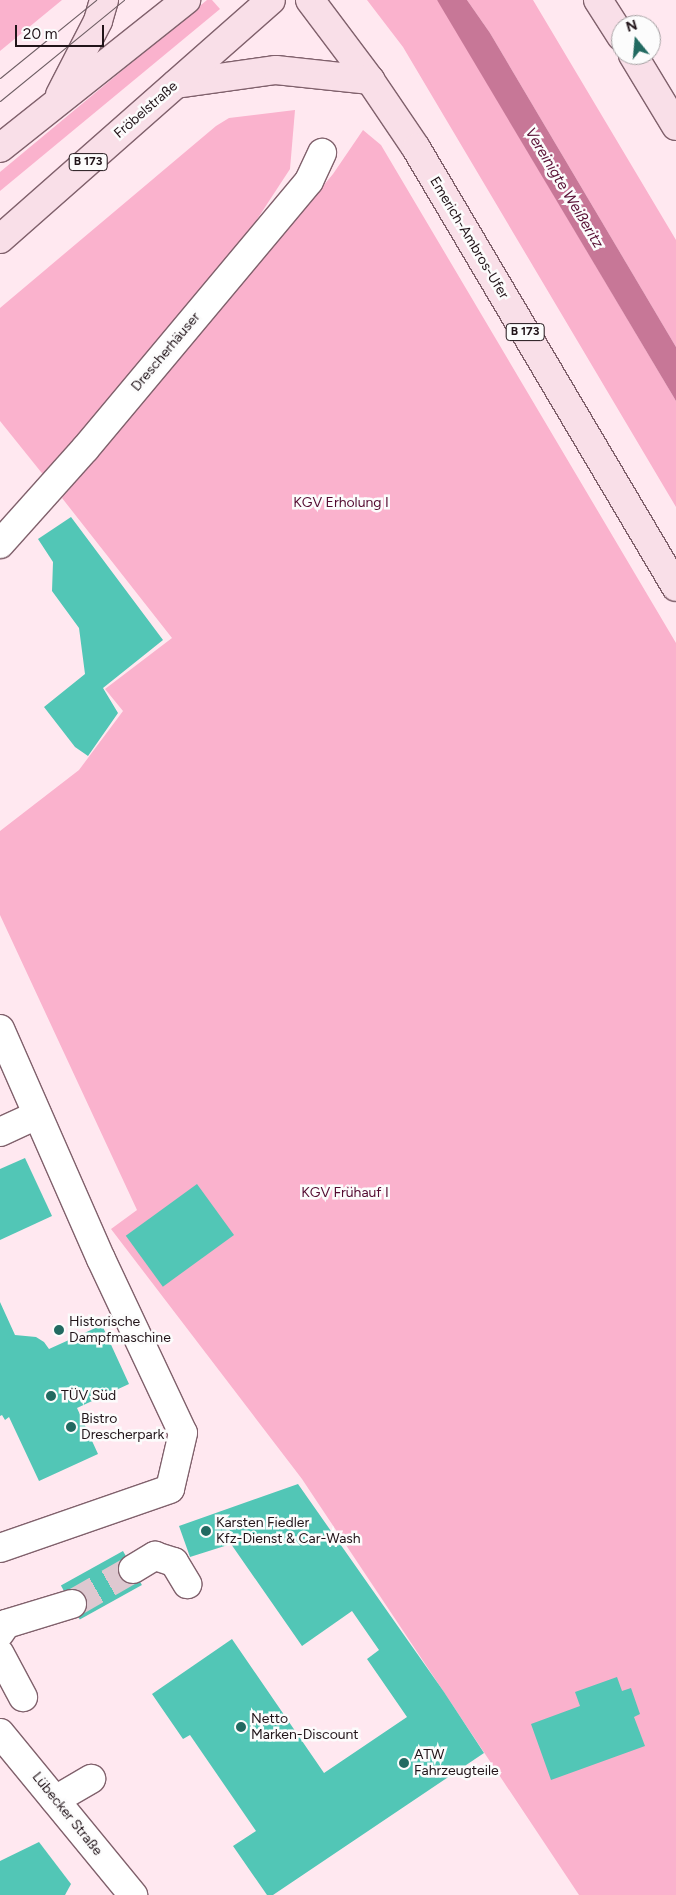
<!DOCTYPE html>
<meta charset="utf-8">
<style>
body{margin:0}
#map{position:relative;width:676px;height:1895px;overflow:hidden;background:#ffe8f0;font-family:Figtree,sans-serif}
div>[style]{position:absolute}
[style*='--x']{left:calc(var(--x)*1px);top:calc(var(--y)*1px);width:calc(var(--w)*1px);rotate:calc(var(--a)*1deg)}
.green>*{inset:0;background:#fab2cd}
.water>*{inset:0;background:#c77797}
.building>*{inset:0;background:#52c6b6;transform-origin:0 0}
.minor-tunnel>*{height:28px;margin-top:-14px;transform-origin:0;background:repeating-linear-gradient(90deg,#dec8d0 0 28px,transparent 0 42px)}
.roads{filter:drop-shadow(1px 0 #80616c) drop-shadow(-1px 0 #80616c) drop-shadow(0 1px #80616c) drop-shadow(0 -1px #80616c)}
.minor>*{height:28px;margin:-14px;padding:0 14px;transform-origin:14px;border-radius:14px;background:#fff}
.major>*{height:28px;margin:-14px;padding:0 14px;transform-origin:14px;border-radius:14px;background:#f9dfe8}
.tram>*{height:1px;margin:-0.5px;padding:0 0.5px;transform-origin:0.5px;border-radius:0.5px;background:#6d5d63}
.dots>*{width:14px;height:14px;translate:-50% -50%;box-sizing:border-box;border:2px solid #fcfcfc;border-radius:50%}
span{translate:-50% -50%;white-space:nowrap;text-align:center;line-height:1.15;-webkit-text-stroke:5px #fcfcfc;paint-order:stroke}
.shield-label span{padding:1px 4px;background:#fcfcfc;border:1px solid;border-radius:4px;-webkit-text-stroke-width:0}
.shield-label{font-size:12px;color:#211419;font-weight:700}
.street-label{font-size:14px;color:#211419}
.park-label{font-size:14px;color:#530a30}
.poi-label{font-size:14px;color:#211419}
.left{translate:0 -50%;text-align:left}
.water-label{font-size:15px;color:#580f34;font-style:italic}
.north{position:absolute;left:611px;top:15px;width:50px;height:50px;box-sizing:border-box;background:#fcfcfc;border:1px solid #a49fa1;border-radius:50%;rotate:343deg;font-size:14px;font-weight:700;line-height:20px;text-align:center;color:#211419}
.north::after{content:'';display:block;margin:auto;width:18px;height:22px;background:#226a61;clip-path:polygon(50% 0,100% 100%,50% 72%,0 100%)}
.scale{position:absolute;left:15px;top:25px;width:89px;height:22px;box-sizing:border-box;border:2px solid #211419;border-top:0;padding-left:6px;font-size:15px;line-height:18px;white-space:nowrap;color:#211419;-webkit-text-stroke:4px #fcfcfc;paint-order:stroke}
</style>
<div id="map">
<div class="green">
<i style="clip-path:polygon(0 0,62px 0,0 51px)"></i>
<i style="clip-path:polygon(207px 0,212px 0,220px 9px,0 191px,0 172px)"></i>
<i style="clip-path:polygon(367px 0,437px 0,441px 5px,676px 401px,676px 507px,403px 47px)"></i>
<i style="clip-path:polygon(467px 0,533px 0,676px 240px,676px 347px,490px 33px)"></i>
<i style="clip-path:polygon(295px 110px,290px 169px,235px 253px,45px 477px,0 421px,0 308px,216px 126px,229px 118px)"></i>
<i style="clip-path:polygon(363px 130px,381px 145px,676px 643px,676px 1895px,579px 1895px,302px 1479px,111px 1229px,137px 1210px,0 915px,0 831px,79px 770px,123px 711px,105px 689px,172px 638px,62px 498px,333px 174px)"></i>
</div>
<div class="water">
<i style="clip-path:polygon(437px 0,467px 0,490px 33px,676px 347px,676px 401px)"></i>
</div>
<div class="building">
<i style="clip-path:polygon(71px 517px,163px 640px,103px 688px,118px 713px,88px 756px,75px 747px,44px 707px,85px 674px,79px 628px,52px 591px,53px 562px,38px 539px)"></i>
<i style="clip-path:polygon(25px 1158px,52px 1216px,0 1240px,0 1169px)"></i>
<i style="left:197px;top:1184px;width:63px;height:88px;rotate:54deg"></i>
<i style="clip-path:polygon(0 1302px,15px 1335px,36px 1337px,44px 1342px,49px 1349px,102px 1325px,129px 1384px,77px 1408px,98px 1454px,39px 1481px,9px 1417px,5px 1420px,2px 1415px,0 1416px)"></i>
<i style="clip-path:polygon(298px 1484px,444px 1692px,484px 1753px,273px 1895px,267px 1895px,233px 1846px,256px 1831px,190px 1735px,183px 1739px,152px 1694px,232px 1639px,324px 1773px,407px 1717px,367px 1659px,379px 1650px,352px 1611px,302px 1646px,231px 1544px,190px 1557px,179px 1526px)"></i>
<i style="left:123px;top:1551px;width:39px;height:71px;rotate:61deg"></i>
<i style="clip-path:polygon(617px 1677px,622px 1691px,631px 1688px,640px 1714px,634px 1717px,645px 1746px,551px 1780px,531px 1724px,580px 1706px,575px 1692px)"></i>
<i style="clip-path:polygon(39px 1842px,71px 1884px,65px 1895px,0 1895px,0 1861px)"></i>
</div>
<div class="minor-tunnel">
<i style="--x:72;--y:1604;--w:70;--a:-29.8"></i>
</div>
<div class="roads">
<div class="minor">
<i style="--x:0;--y:544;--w:127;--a:-48.2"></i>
<i style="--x:85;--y:449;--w:349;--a:-50.1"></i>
<i style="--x:309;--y:181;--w:31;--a:-65"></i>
<i style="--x:0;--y:1029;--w:251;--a:66.3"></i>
<i style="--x:101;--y:1259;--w:192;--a:64.8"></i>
<i style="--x:183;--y:1433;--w:57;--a:103.1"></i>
<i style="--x:170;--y:1489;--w:180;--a:160.9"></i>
<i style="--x:0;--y:1132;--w:41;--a:-24.7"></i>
<i style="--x:133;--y:1569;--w:26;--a:-31"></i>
<i style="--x:155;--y:1556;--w:20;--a:18"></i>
<i style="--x:174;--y:1562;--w:26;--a:59"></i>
<i style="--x:0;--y:1633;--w:11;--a:-56"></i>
<i style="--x:6;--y:1624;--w:69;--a:-16.9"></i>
<i style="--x:0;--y:1654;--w:49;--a:61.9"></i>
<i style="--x:0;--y:1733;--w:210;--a:50.6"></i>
<i style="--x:55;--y:1800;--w:42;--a:-30.3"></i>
</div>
<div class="major">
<i style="--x:310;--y:0;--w:100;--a:53.1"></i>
<i style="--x:370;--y:80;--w:82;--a:55.9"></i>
<i style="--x:416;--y:148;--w:510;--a:59.36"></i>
<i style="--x:598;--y:0;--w:43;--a:57.4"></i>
<i style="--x:633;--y:55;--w:83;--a:58.8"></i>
<i style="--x:176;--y:84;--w:101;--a:-8"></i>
<i style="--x:276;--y:70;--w:95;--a:6.1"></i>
<i style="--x:60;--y:95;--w:83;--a:-62.8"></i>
<i style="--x:98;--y:21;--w:22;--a:-74"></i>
<i style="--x:0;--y:148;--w:238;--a:-38.5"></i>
<i style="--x:0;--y:239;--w:361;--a:-41.4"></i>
</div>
</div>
<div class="tram">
<i style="--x:0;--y:78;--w:124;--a:-39.1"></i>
<i style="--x:0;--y:101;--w:160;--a:-39.2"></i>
</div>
<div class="dots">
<i style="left:59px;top:1330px;background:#226a61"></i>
<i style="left:51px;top:1396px;background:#226a61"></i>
<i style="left:71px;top:1427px;background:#226a61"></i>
<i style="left:206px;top:1531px;background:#226a61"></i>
<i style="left:241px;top:1727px;background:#226a61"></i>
<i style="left:404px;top:1763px;background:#226a61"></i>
</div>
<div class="shield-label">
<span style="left:88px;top:162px">B 173</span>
<span style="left:525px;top:332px">B 173</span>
</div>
<div class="street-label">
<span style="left:146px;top:110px;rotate:-41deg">Fröbelstraße</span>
<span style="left:469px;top:238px;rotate:59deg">Emerich-Ambros-Ufer</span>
<span style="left:166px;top:352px;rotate:-50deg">Drescherhäuser</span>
<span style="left:67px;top:1814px;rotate:51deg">Lübecker Straße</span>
</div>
<div class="park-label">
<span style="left:341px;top:503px">KGV Erholung I</span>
<span style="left:345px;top:1193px">KGV Frühauf I</span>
</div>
<div class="poi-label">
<span class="left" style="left:69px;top:1330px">Historische<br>Dampfmaschine</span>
<span class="left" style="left:61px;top:1396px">TÜV Süd</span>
<span class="left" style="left:81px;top:1427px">Bistro<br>Drescherpark</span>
<span class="left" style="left:216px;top:1531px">Karsten Fiedler<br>Kfz-Dienst &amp; Car-Wash</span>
<span class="left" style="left:251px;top:1727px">Netto<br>Marken-Discount</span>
<span class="left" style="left:414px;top:1763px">ATW<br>Fahrzeugteile</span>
</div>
<div class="water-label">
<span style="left:564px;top:188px;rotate:59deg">Vereinigte Weißeritz</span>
</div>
<div class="north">N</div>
<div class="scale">20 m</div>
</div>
